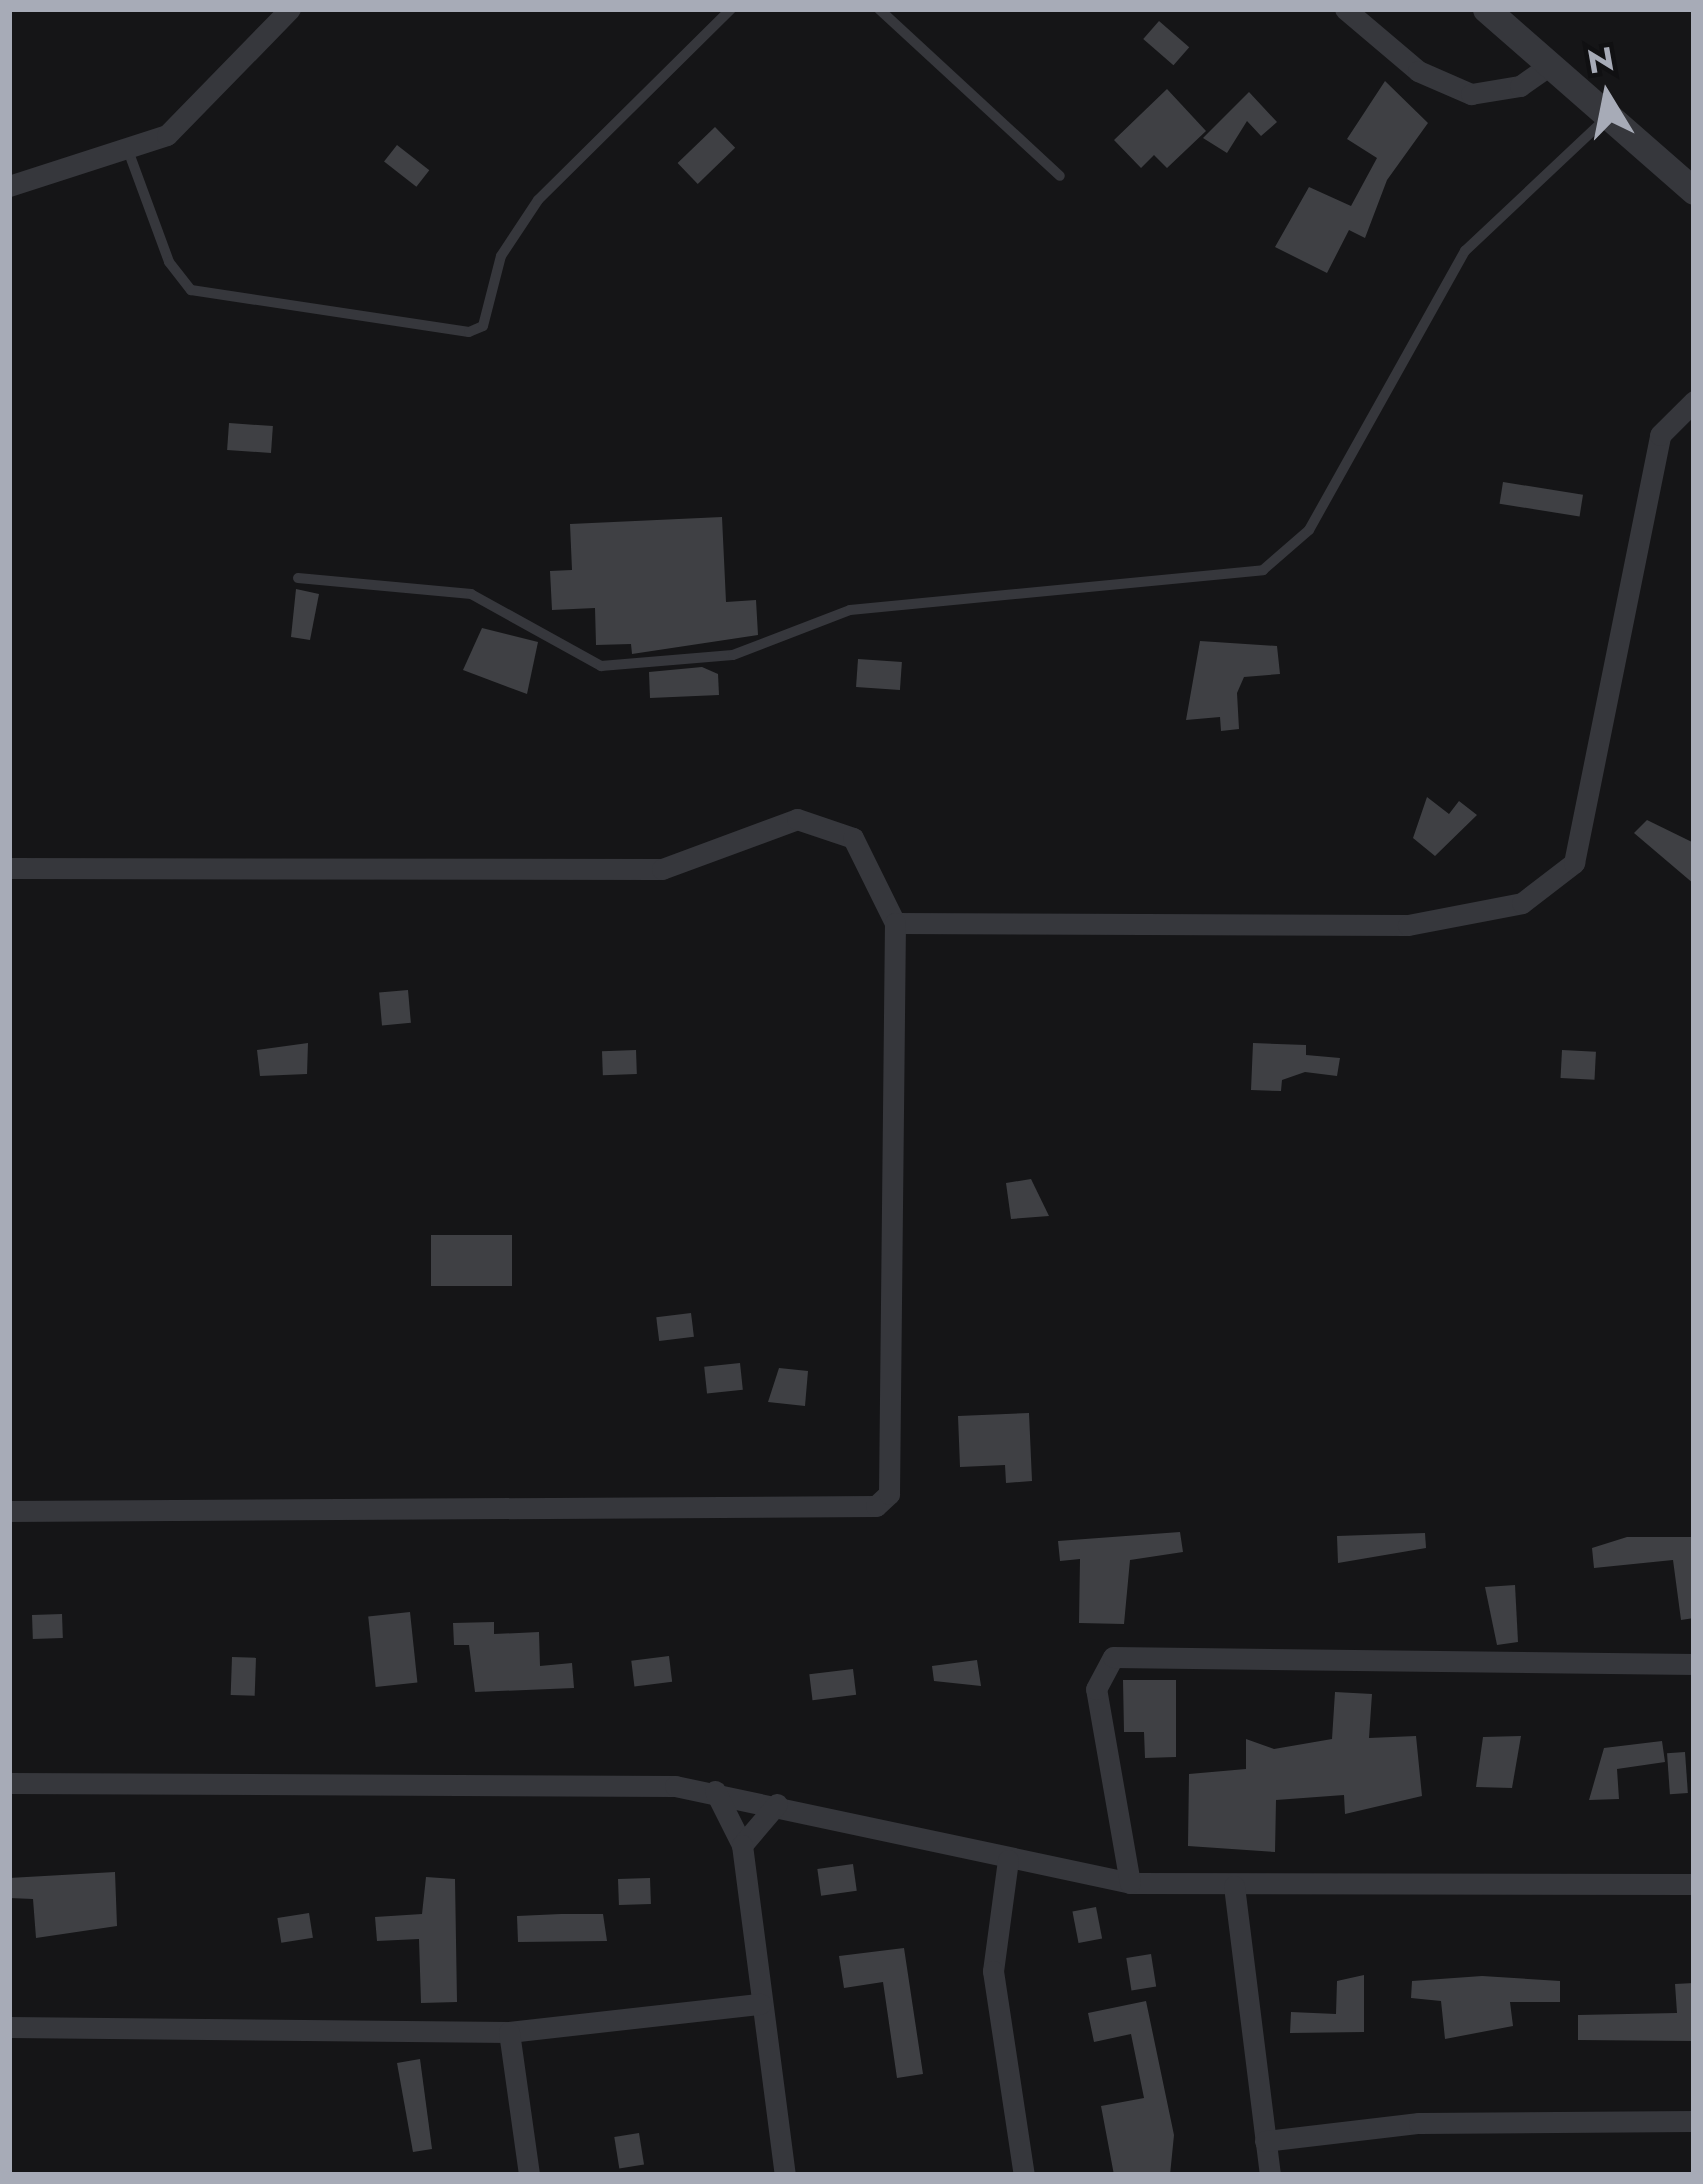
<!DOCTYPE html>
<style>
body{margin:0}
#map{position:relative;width:1703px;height:2184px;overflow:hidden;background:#151517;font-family:Jost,sans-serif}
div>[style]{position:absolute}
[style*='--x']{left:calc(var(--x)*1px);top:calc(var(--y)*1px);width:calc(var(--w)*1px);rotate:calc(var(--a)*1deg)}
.building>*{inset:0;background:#3f4044;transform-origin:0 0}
.service>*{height:10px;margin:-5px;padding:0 5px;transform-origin:5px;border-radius:5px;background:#36373c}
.minor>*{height:21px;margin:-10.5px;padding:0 10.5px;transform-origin:10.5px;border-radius:10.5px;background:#36373c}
.tertiary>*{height:27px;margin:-13.5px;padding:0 13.5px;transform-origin:13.5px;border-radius:13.5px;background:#36373c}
span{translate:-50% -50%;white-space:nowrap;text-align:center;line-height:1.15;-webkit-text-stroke:10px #101012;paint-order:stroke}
.frame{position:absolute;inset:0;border:12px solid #a7abb7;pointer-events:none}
.north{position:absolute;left:1547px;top:36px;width:120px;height:120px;-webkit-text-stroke:9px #101012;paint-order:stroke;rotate:350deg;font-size:33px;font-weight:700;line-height:48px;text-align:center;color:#a7abb7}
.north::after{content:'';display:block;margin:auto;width:42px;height:54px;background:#a7abb7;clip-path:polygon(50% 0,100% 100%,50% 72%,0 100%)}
</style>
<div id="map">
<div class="building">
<i style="left:1159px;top:21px;width:40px;height:24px;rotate:41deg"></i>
<i style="clip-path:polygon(1385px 81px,1428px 123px,1387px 180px,1365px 238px,1349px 230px,1327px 273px,1275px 247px,1309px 187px,1351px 206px,1377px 158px,1347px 139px)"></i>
<i style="clip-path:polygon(1167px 89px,1206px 131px,1167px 168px,1154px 155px,1141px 168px,1114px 140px)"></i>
<i style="clip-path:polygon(1249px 92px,1277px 122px,1261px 136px,1247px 121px,1227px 153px,1203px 138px)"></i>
<i style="left:715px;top:127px;width:29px;height:52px;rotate:46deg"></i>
<i style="left:397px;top:145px;width:41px;height:21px;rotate:38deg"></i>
<i style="left:229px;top:423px;width:44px;height:27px;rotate:4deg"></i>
<i style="left:1503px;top:482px;width:81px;height:22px;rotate:9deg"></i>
<i style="clip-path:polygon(722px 517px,726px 602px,756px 600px,758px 635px,632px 654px,631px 644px,596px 645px,595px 608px,552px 610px,550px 571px,572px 570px,570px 524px)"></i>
<i style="clip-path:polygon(296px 589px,319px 594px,310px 640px,291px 637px)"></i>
<i style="clip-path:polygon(482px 628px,538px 642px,527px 694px,463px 670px)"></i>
<i style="clip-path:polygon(1200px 641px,1277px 646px,1280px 674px,1244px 677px,1237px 693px,1239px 729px,1221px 731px,1220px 717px,1186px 720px)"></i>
<i style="left:858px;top:659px;width:44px;height:28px;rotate:4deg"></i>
<i style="clip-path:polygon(702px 667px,718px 674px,719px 695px,650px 698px,649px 672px)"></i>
<i style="clip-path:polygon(1427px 797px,1449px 814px,1459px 801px,1477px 815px,1435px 856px,1413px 838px)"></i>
<i style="clip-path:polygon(1647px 820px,1694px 843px,1694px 884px,1634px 833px)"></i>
<i style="left:408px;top:990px;width:33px;height:29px;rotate:85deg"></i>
<i style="clip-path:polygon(308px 1043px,307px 1074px,260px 1076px,257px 1050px)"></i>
<i style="clip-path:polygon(1253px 1043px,1306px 1045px,1306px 1055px,1340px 1058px,1337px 1076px,1305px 1072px,1282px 1080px,1281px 1091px,1251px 1090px)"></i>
<i style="left:636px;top:1050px;width:24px;height:34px;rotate:88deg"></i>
<i style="left:1562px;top:1050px;width:34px;height:28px;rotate:3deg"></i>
<i style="clip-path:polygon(1031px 1179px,1049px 1216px,1011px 1219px,1006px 1183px)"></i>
<i style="left:431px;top:1235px;width:81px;height:51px"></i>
<i style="left:691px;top:1313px;width:24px;height:35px;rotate:83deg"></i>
<i style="left:740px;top:1363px;width:27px;height:36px;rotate:84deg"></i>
<i style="clip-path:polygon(779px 1368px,808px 1371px,805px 1406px,768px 1402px)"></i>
<i style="clip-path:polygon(1029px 1413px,1032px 1481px,1006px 1483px,1005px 1465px,960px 1467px,958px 1416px)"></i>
<i style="clip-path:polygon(1180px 1532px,1183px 1552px,1130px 1560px,1124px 1624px,1079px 1623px,1080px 1559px,1060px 1561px,1058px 1541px)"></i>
<i style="clip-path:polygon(1425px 1533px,1426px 1548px,1338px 1563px,1337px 1536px)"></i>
<i style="clip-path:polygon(1627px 1537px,1694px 1537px,1694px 1618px,1681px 1620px,1673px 1560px,1594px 1568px,1592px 1548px)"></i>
<i style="clip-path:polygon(1515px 1585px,1518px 1642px,1497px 1645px,1485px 1587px)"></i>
<i style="left:410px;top:1612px;width:71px;height:42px;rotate:84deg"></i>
<i style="left:62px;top:1614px;width:24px;height:30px;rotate:88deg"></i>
<i style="clip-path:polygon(494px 1622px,494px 1634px,539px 1632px,540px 1666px,572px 1663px,574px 1688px,475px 1692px,469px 1645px,454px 1645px,453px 1623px)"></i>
<i style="left:669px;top:1656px;width:26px;height:38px;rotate:83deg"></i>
<i style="left:232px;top:1657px;width:24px;height:38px;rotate:2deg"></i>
<i style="clip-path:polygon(977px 1660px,981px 1686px,934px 1681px,932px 1666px)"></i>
<i style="left:853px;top:1669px;width:26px;height:44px;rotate:83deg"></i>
<i style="clip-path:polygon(1123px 1680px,1176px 1680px,1176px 1757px,1145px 1758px,1144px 1732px,1124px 1732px)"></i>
<i style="clip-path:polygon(1335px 1692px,1372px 1694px,1369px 1738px,1416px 1736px,1422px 1796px,1345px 1814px,1344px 1795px,1276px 1800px,1275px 1852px,1188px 1846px,1189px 1774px,1246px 1769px,1246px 1739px,1274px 1749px,1332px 1739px)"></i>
<i style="clip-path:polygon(1521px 1736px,1512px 1788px,1476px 1787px,1483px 1737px)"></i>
<i style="clip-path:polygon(1662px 1741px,1665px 1762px,1617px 1769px,1619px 1799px,1589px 1800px,1604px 1748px)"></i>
<i style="left:1685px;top:1752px;width:41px;height:18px;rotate:86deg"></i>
<i style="left:853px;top:1864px;width:27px;height:36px;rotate:82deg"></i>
<i style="clip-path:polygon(115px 1872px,117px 1926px,36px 1938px,33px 1899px,9px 1898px,9px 1878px)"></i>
<i style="clip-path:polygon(426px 1877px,455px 1879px,457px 2002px,421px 2003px,419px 1939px,377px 1941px,375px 1917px,422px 1914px)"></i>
<i style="left:650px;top:1878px;width:26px;height:32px;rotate:88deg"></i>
<i style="left:1096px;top:1907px;width:32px;height:24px;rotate:79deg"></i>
<i style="left:309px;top:1913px;width:25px;height:32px;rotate:81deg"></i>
<i style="clip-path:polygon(561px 1914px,603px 1914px,607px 1941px,518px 1942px,517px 1916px)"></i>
<i style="clip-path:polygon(904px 1948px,923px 2074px,897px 2078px,883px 1982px,844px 1988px,839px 1956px)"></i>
<i style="left:1151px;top:1954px;width:33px;height:25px;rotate:81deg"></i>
<i style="clip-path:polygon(1364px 1975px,1364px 2032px,1290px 2033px,1291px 2012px,1336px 2014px,1337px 1981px)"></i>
<i style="clip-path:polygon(1482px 1976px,1560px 1981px,1560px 2002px,1510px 2002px,1513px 2026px,1445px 2039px,1441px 2001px,1411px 1998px,1412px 1981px)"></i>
<i style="clip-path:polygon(1694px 1983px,1694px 2041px,1578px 2040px,1578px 2015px,1677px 2013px,1675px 1984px)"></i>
<i style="clip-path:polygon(1146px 2001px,1174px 2135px,1170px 2175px,1114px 2175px,1101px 2106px,1144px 2098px,1131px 2034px,1094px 2042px,1088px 2013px)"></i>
<i style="clip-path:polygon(420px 2059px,432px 2149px,413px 2152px,397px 2063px)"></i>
<i style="left:639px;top:2133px;width:32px;height:25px;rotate:81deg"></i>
</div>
<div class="service">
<i style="--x:879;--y:9;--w:246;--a:42.7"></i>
<i style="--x:129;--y:153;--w:116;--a:69.8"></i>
<i style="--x:169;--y:262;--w:36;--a:52"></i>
<i style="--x:191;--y:290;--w:281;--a:8.6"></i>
<i style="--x:469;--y:332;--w:15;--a:-23"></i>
<i style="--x:483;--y:326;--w:72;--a:-75.6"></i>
<i style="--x:501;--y:256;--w:67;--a:-56.5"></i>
<i style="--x:538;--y:200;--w:272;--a:-44.7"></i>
<i style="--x:298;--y:578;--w:174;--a:5.3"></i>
<i style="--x:471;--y:594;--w:149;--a:29"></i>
<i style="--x:601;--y:666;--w:132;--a:-4.8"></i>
<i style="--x:733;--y:655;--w:125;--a:-21"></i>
<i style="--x:850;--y:610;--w:415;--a:-5.5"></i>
<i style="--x:1263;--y:570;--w:61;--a:-41"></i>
<i style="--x:1309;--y:530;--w:320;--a:-60.8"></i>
<i style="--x:1465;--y:251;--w:192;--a:-43.3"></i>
</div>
<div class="minor">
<i style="--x:1345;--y:9;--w:96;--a:40.3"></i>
<i style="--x:1418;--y:71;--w:58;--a:23.5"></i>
<i style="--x:1471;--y:94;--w:50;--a:-9.3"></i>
<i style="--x:1520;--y:86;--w:38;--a:-35"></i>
<i style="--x:9;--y:186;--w:166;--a:-17.9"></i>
<i style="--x:167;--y:135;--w:176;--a:-45.7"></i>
<i style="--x:9;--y:868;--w:653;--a:0.09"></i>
<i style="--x:662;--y:869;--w:144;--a:-20.3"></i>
<i style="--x:797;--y:819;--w:59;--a:18.7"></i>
<i style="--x:853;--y:838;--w:95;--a:63.7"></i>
<i style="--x:895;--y:923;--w:513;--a:0.22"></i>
<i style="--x:1408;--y:925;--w:116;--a:-10.9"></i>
<i style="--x:1522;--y:903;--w:66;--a:-37.6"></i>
<i style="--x:1574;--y:863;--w:437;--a:-78.6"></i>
<i style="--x:1660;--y:435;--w:48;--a:-45"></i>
<i style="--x:9;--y:1511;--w:867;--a:-0.33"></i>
<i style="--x:876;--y:1506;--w:18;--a:-43"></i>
<i style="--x:889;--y:1494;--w:571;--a:-89.4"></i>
<i style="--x:9;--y:1783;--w:666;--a:0.26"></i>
<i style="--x:675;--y:1786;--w:465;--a:12"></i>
<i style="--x:1130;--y:1883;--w:564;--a:0.1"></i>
<i style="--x:715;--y:1791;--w:60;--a:63.4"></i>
<i style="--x:777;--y:1804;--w:54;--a:130.5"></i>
<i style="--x:742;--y:1845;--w:333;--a:82.6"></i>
<i style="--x:1008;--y:1860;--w:112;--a:97.7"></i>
<i style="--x:993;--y:1971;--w:206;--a:81.4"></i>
<i style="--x:1130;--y:1883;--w:197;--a:-99.9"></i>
<i style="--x:1096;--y:1689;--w:36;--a:-62"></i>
<i style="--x:1113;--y:1657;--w:581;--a:0.69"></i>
<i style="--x:1234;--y:1886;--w:291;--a:82.9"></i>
<i style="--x:9;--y:2027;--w:500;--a:0.57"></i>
<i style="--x:509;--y:2032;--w:253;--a:-6.4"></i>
<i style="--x:509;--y:2032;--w:144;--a:82"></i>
<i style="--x:1265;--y:2141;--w:155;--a:-6.7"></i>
<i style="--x:1419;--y:2123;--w:275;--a:-0.4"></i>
</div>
<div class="tertiary">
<i style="--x:1486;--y:9;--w:276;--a:41.2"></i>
</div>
<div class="frame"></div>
<div class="north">N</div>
</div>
